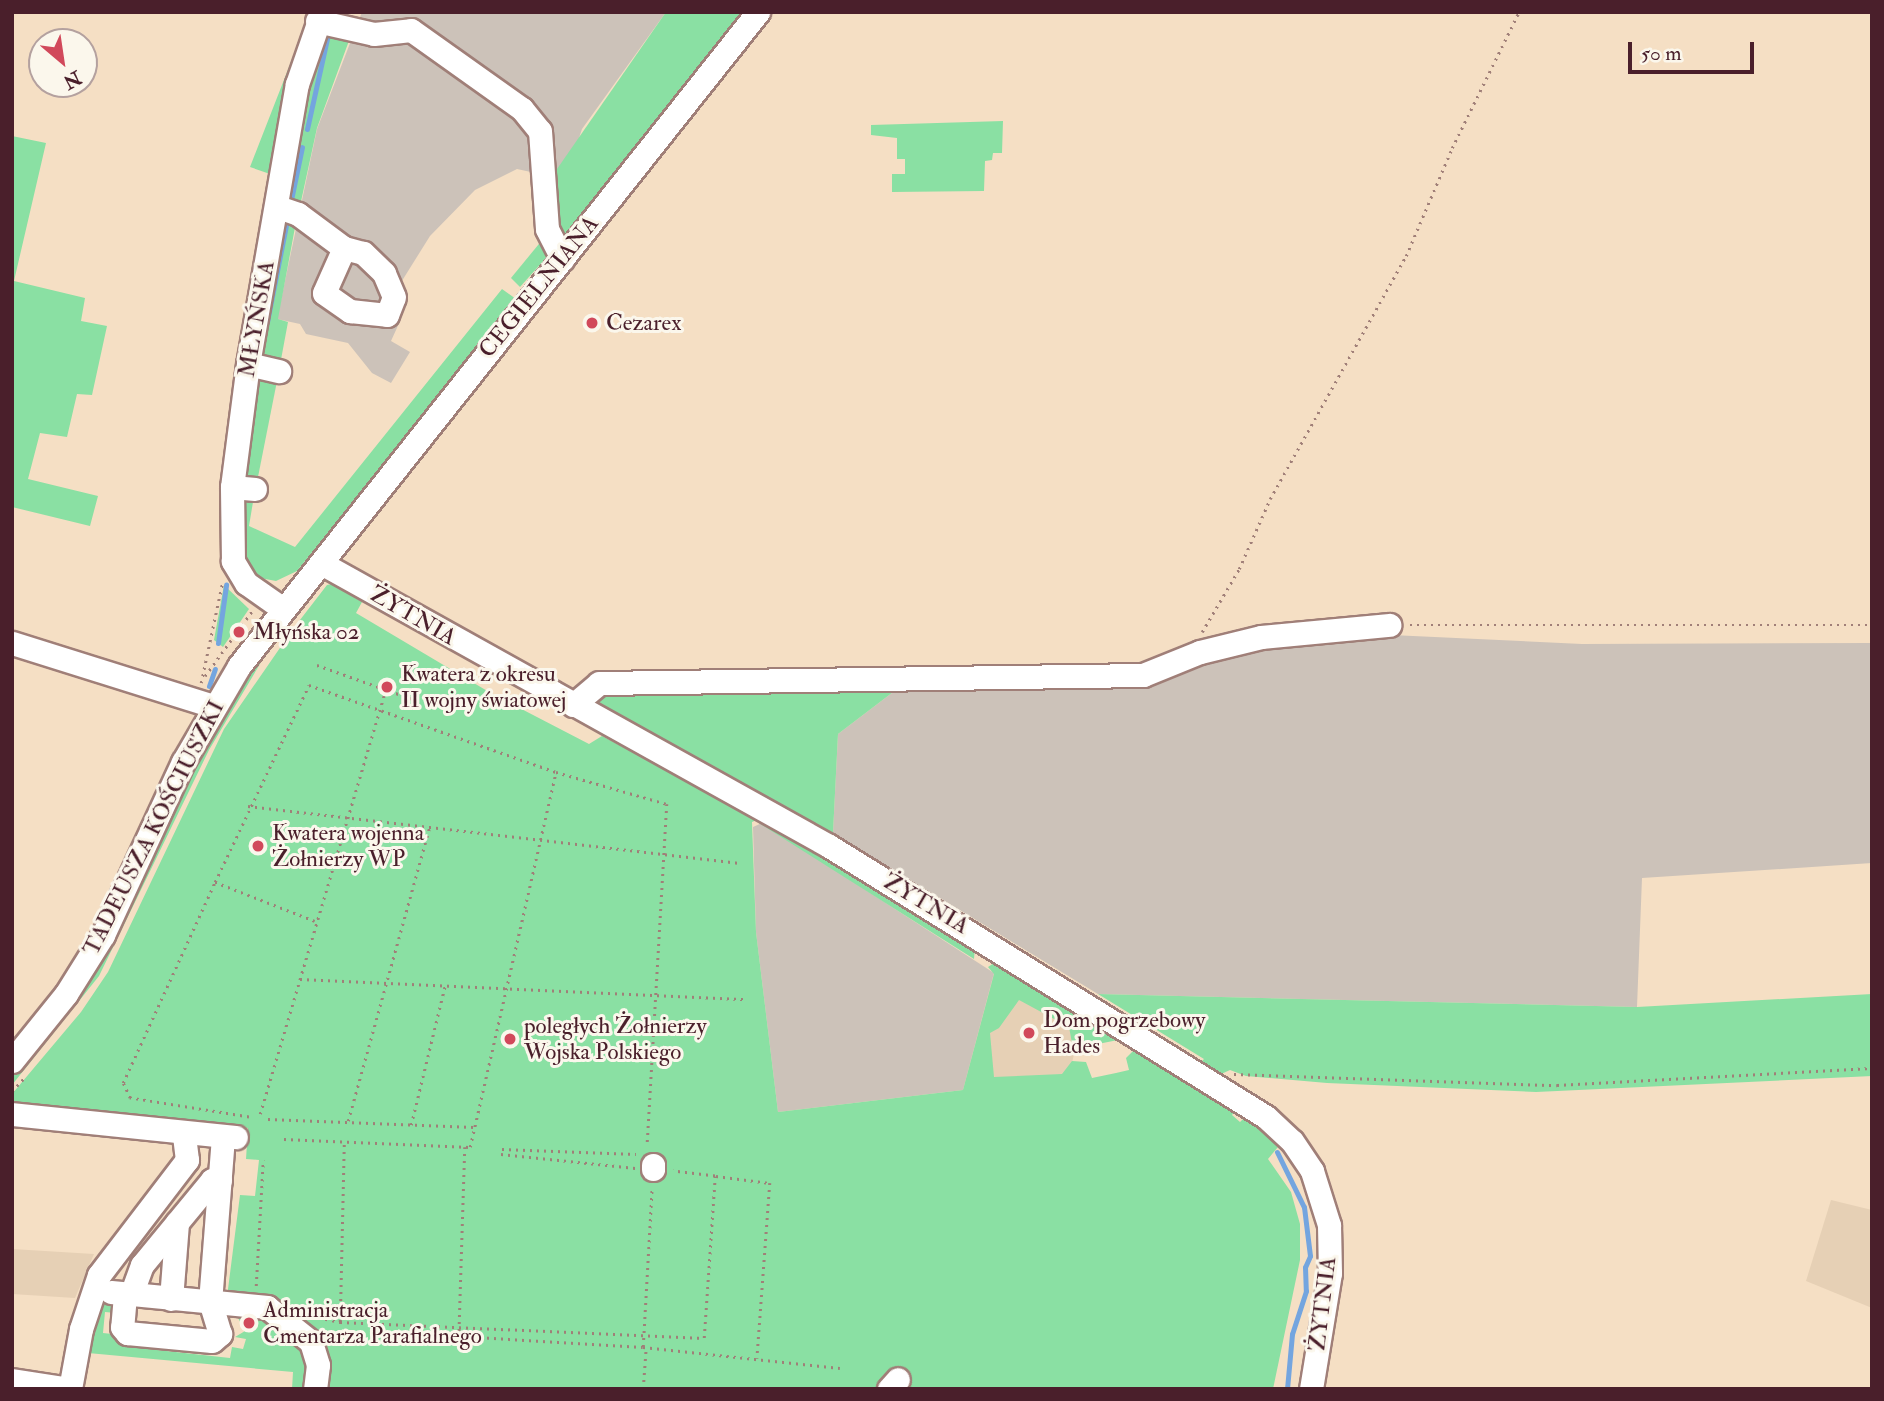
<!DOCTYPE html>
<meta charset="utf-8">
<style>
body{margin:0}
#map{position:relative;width:1884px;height:1401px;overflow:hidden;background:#f5dfc4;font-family:"IM FELL Double Pica",serif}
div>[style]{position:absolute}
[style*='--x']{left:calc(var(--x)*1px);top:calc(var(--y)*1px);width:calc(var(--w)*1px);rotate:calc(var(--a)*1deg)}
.built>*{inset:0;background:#e6d0b5}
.industrial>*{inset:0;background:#ccc2b9}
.green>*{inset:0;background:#8ae0a3}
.stream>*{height:5px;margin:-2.5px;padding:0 2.5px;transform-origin:2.5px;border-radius:2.5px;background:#74a5df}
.path>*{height:2.5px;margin-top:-1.25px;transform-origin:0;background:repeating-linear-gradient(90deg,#a07f78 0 2px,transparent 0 7px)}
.roads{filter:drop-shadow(2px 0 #a07f78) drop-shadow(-2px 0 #a07f78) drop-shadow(0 2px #a07f78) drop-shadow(0 -2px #a07f78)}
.minor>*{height:23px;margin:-11.5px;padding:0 11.5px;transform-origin:11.5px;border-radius:11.5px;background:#fff}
.dots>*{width:19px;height:19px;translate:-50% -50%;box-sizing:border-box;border:4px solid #fbf7ec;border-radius:50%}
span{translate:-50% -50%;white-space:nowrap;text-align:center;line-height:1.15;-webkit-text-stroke:6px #fbf7ec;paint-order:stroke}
.street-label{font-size:23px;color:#4a1f2b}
.poi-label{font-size:23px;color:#4a1f2b}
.left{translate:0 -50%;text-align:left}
.frame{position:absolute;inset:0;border:14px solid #4a1f2b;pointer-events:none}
.north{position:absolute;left:28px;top:28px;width:70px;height:70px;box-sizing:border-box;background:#fbf7ec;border:2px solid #b4a19f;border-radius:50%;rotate:151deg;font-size:19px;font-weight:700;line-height:28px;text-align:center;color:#4a1f2b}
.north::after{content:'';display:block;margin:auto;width:24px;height:32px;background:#d1495b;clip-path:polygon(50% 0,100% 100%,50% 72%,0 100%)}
.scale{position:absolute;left:1628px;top:42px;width:126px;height:32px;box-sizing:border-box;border:4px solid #4a1f2b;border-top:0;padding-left:9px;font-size:21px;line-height:24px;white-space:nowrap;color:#4a1f2b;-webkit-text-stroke:5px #fbf7ec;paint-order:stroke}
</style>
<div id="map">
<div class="built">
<i style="clip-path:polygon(994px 973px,1082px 1022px,1066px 1087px,963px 1090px)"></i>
<i style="clip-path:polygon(1831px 1200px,1872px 1210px,1872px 1308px,1806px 1281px)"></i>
<i style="clip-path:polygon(12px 1249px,94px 1254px,75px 1298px,12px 1294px)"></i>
</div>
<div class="industrial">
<i style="clip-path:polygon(362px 12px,666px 12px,582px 129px,551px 222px,540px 174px,517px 169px,475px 190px,430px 236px,400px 284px,401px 319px,391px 341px,410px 352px,391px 383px,372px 373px,348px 343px,306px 334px,300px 324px,277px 319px,317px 129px)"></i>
<i style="clip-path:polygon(1370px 634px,1582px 644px,1872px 643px,1872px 863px,1642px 878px,1637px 1007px,1098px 994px,833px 833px,838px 734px,901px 686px,1196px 661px)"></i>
<i style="clip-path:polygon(762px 823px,994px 973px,963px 1090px,778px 1112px,756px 932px,753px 827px)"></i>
</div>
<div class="green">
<i style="clip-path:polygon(666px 12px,744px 12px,562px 240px,551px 222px,557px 169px)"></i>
<i style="clip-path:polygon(321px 34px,350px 38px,317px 128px,300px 206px,291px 200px,289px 188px,304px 94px)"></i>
<i style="clip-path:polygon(296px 49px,283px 100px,270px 174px,250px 167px)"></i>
<i style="clip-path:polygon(1003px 121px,1002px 153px,993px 153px,992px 160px,985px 161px,984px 191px,892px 192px,892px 174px,905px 174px,905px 159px,897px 159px,897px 138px,871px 135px,871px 125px)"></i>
<i style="clip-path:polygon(12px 136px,46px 143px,14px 281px,85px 298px,81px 321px,107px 326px,92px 395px,77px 394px,67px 437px,40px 433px,28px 479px,98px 496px,90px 526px,12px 507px)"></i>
<i style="clip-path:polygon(287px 220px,296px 222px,278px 319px,288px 322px,280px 365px,259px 360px)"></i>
<i style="clip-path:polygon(543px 239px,546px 258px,520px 287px,511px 278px)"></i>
<i style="clip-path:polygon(502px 289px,516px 299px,297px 571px,276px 581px,255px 577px,243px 562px,239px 494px,254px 496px,249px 526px,295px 547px)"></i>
<i style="clip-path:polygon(254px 372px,278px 376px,257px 482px,242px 480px)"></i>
<i style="clip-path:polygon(332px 584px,362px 602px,356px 613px,489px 692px,589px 744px,602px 736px,759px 819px,752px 822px,756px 932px,778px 1112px,963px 1090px,994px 974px,988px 967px,997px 961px,1118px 1034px,1118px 1040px,1093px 1045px,1072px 1043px,1069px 1027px,1019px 1000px,999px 1028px,990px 1033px,994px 1077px,1062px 1074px,1072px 1061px,1086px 1062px,1092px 1078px,1116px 1073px,1129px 1070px,1126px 1058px,1137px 1047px,1203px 1089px,1211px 1099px,1213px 1096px,1235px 1111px,1232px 1115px,1240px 1122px,1245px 1117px,1258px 1126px,1278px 1147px,1268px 1159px,1291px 1192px,1300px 1224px,1300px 1260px,1273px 1389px,292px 1389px,293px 1372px,88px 1353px,84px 1344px,101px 1305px,113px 1299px,116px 1313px,105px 1312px,103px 1333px,121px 1335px,121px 1346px,230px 1358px,232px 1347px,243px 1349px,246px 1339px,235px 1337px,245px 1331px,227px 1297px,240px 1195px,255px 1196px,259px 1160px,246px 1159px,248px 1128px,12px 1108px,12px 1094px,81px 1012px,108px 972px,224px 729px,293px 629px,327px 585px)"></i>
<i style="clip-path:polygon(224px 585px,249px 609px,223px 647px,214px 640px)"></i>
<i style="clip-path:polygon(273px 642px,209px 750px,99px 976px,12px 1085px,12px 1076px,76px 1000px,111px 946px,212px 732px)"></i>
<i style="clip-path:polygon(901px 686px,838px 734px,833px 833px,650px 732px,646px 737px,593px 708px,590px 693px)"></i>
<i style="clip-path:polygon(768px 818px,975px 947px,974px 959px,759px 823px)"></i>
<i style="clip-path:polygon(1098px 994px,1637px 1007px,1872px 994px,1872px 1076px,1536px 1092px,1327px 1083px,1246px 1076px,1230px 1070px,1219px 1075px,1199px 1064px,1204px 1059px)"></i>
</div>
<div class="stream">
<i style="--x:307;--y:129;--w:97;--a:-77.5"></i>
<i style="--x:291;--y:200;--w:54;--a:-78.3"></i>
<i style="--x:267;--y:322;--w:104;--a:-78.9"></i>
<i style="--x:218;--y:643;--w:59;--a:-82.1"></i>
<i style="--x:209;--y:686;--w:18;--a:-71"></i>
<i style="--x:1277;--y:1152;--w:61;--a:63.9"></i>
<i style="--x:1304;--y:1207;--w:49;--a:83"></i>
<i style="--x:1310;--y:1256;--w:12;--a:114"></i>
<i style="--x:1305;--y:1267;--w:24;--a:88"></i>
<i style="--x:1306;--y:1291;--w:45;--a:108"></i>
<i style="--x:1292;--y:1334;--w:55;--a:95.2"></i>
</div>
<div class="path">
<i style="--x:1410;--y:625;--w:462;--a:0"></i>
<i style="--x:1202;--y:632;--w:73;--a:-59.6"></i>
<i style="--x:1239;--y:569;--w:77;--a:-66.1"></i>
<i style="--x:1270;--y:499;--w:278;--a:-60.8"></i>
<i style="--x:1406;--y:256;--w:117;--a:-66.9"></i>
<i style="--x:1452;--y:148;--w:152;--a:-63.8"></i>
<i style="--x:317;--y:665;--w:107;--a:19.6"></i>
<i style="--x:205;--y:676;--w:80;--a:-54.1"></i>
<i style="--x:201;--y:683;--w:101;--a:-78"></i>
<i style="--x:248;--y:806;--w:493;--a:6.6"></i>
<i style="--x:215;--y:882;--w:218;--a:-64.5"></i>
<i style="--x:309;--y:685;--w:262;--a:19.4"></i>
<i style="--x:556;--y:772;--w:116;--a:16.1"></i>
<i style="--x:667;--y:804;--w:343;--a:93.3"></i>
<i style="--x:300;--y:979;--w:447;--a:2.6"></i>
<i style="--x:1234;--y:1074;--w:323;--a:2"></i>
<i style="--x:1557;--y:1085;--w:315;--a:-3.1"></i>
<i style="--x:12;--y:1091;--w:18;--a:-47"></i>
<i style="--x:260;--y:1114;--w:443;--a:-73.5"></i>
<i style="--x:249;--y:1117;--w:121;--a:-170.9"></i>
<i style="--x:130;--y:1098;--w:17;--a:-115"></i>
<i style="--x:123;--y:1083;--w:221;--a:-65.4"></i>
<i style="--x:215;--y:882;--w:107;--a:21.3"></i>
<i style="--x:268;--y:1119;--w:206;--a:2.2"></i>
<i style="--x:348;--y:1121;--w:306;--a:-74.5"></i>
<i style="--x:411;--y:1125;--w:143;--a:-76.3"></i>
<i style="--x:284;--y:1139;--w:186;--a:2.5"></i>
<i style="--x:470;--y:1147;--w:385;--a:-77.1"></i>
<i style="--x:465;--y:1147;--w:189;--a:91.8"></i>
<i style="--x:459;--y:1336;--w:184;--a:3.4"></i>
<i style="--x:643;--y:1347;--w:198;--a:6.1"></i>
<i style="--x:502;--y:1149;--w:134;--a:2.1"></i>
<i style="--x:501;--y:1154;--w:135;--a:6"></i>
<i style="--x:716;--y:1176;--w:54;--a:7.4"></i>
<i style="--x:770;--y:1183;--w:176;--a:94.2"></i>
<i style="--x:256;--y:1286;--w:126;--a:-86.8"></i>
<i style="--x:312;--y:1316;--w:29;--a:12"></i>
<i style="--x:340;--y:1322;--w:364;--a:2.5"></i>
<i style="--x:704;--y:1338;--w:162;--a:-86.1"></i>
<i style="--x:715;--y:1176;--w:42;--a:-173.2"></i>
<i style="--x:340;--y:1322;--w:179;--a:-88.7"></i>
<i style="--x:643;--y:1347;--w:160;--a:-86.8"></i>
<i style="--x:643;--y:1389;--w:42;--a:-85.9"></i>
</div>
<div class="roads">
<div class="minor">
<i style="--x:317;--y:21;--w:58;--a:12.8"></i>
<i style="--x:374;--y:34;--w:37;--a:-6"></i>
<i style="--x:411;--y:30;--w:136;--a:35.4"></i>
<i style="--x:522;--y:109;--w:28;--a:51"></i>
<i style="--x:540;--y:131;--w:98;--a:85.9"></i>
<i style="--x:547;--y:229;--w:34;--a:63"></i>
<i style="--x:278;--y:207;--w:21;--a:19"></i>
<i style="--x:298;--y:214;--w:57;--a:36.5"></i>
<i style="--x:344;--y:248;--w:49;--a:114"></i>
<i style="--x:324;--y:293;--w:32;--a:35"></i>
<i style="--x:350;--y:311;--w:37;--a:6"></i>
<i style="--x:387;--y:315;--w:19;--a:-69"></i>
<i style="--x:394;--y:297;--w:26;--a:-113"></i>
<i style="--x:384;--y:273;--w:29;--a:-136"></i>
<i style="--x:363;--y:253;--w:20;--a:-165"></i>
<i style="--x:248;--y:364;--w:32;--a:13"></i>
<i style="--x:232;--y:487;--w:23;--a:5"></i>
<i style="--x:321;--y:563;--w:582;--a:29.12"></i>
<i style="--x:829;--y:846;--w:514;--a:31.8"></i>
<i style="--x:1266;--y:1117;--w:35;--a:43"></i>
<i style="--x:1292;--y:1141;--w:36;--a:56"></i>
<i style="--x:1312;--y:1171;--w:57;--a:72.5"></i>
<i style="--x:1329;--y:1225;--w:48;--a:88.8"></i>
<i style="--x:1330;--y:1273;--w:118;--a:99.3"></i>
<i style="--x:283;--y:609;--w:45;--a:-144.9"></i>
<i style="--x:246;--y:583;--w:26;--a:-121"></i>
<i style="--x:233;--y:561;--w:74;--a:-90.8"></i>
<i style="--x:232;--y:487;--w:124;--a:-82.6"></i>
<i style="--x:248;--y:364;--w:284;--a:-80.1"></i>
<i style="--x:297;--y:84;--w:76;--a:-70.9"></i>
<i style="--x:12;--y:643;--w:211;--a:17.4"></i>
<i style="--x:573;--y:705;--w:34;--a:-40"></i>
<i style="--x:599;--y:683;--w:544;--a:-0.84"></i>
<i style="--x:1143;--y:675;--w:61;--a:-22"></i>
<i style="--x:1200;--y:652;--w:63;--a:-13.8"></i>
<i style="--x:1261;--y:637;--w:129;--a:-5.4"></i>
<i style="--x:12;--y:1061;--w:86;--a:-51.1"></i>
<i style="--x:66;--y:994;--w:70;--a:-57.9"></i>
<i style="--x:103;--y:935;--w:191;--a:-65.2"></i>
<i style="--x:183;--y:762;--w:111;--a:-59.7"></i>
<i style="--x:239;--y:666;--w:835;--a:-51.57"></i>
<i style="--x:12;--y:1114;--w:225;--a:5.9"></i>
<i style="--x:653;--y:1169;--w:4;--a:-90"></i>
<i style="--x:111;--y:1292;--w:157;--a:5.5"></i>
<i style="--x:267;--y:1307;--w:56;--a:38.5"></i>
<i style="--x:311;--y:1342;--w:24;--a:73"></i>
<i style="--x:318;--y:1365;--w:24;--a:97"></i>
<i style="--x:125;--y:1295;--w:32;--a:95"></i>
<i style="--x:122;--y:1327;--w:8;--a:50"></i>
<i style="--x:127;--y:1333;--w:85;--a:5.4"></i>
<i style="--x:212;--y:1341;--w:11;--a:-41"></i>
<i style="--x:220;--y:1334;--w:34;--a:-107"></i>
<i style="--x:210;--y:1302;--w:166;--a:-85.5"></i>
<i style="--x:131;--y:1295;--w:32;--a:-70"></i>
<i style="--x:142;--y:1265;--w:110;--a:-50.5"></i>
<i style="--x:212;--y:1180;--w:8;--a:0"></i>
<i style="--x:171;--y:1299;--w:77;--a:-85.5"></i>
<i style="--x:12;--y:1380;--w:59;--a:8.8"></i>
<i style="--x:70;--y:1389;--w:61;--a:-79.6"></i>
<i style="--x:81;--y:1329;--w:57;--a:-71.6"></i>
<i style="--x:99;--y:1275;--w:145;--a:-52.6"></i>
<i style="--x:187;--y:1160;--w:25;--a:-97"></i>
<i style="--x:889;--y:1389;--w:13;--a:-48"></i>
</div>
</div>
<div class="dots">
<i style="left:592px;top:323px;background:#d1495b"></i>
<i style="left:239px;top:632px;background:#d1495b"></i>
<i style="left:387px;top:687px;background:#d1495b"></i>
<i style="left:258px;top:846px;background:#d1495b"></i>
<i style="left:1029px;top:1033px;background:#d1495b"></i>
<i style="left:510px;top:1039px;background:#d1495b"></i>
<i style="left:249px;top:1323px;background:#d1495b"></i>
</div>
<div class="street-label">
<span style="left:539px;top:287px;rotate:-51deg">CEGIELNIANA</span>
<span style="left:257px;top:319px;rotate:-80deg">MŁYŃSKA</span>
<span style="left:413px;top:616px;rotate:30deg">ŻYTNIA</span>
<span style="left:154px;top:828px;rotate:-63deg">TADEUSZA KOŚCIUSZKI</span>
<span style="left:926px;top:904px;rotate:31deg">ŻYTNIA</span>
<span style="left:1323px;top:1304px;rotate:-83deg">ŻYTNIA</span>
</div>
<div class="poi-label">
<span class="left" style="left:606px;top:323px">Cezarex</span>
<span class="left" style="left:253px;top:632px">Młyńska 02</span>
<span class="left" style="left:401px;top:687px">Kwatera z okresu<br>II wojny światowej</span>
<span class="left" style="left:272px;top:846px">Kwatera wojenna<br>Żołnierzy WP</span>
<span class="left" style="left:1043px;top:1033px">Dom pogrzebowy<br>Hades</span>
<span class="left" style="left:524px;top:1039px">poległych Żołnierzy<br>Wojska Polskiego</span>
<span class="left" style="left:263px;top:1323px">Administracja<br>Cmentarza Parafialnego</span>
</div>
<div class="frame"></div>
<div class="north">N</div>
<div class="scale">50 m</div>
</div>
